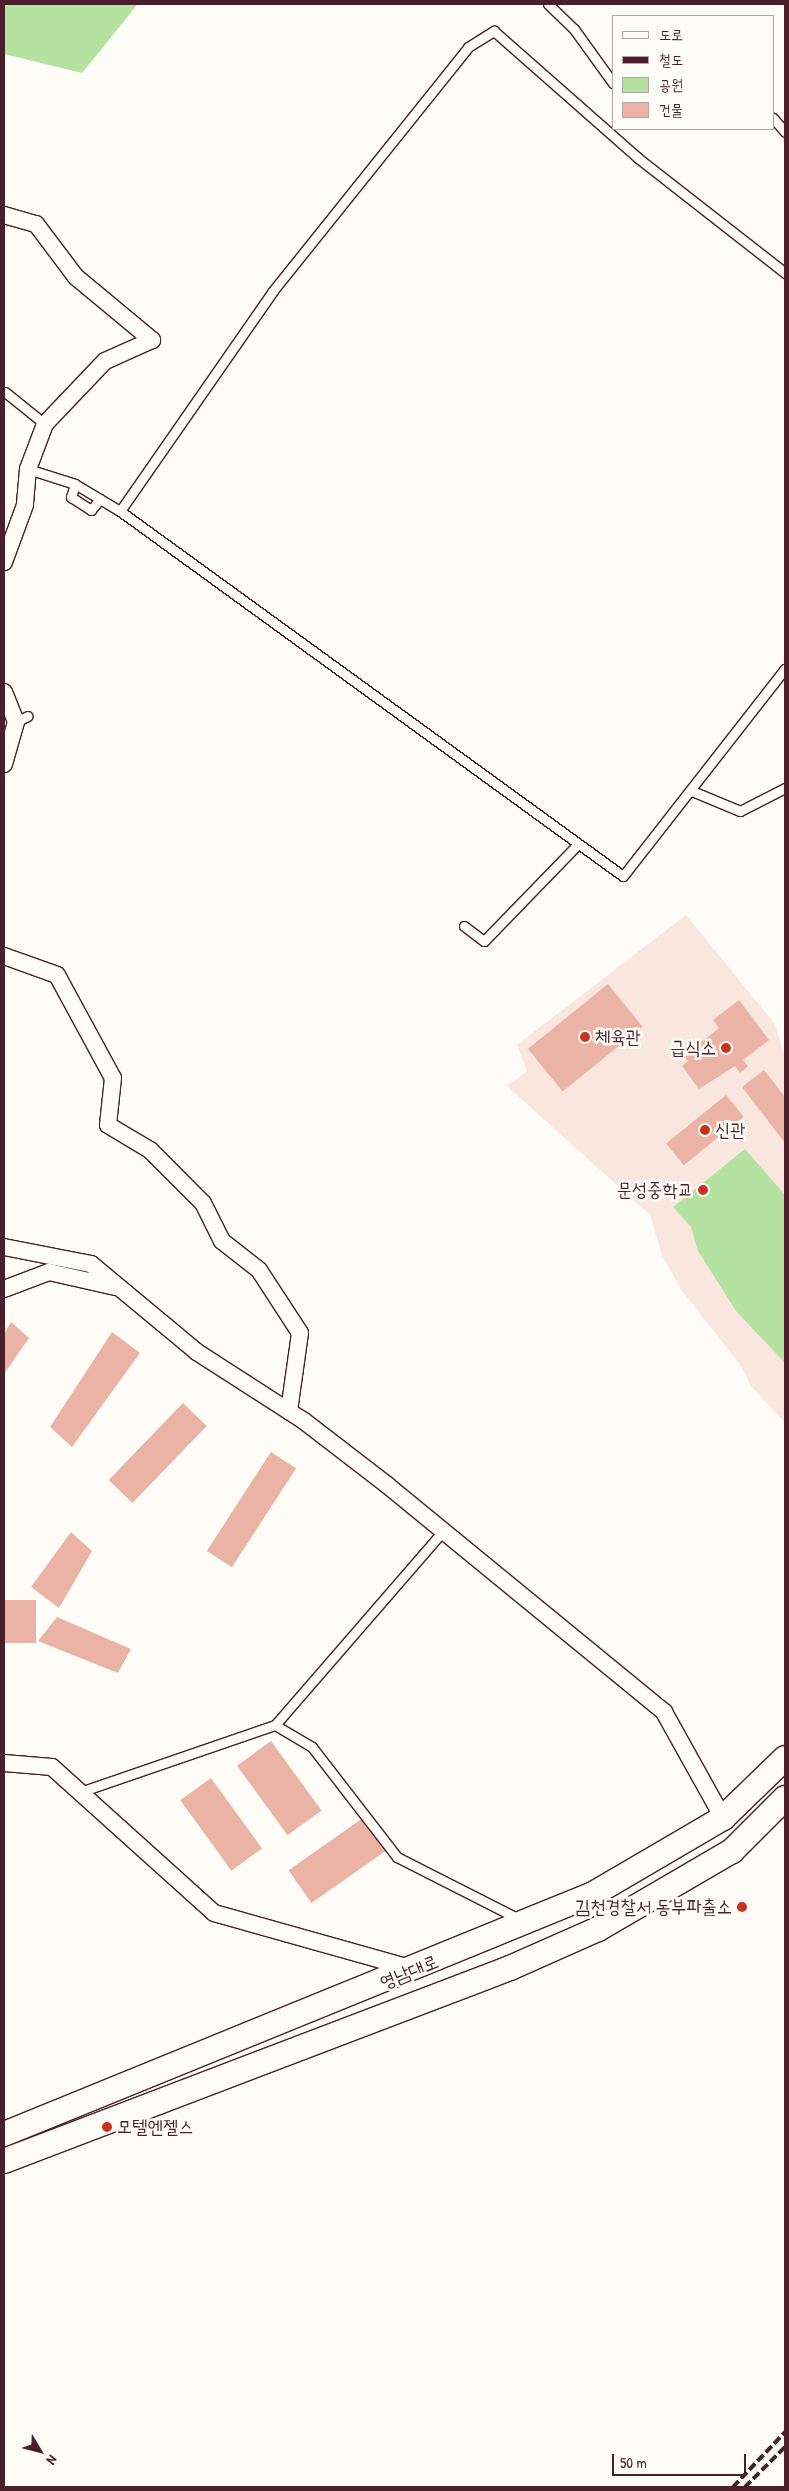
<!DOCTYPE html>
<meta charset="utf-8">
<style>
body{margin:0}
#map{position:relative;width:789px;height:2491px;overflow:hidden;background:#fdfcf7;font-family:"Patrick Hand","Poor Story",sans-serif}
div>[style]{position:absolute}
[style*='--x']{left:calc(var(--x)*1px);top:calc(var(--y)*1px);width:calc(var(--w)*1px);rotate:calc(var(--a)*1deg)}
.built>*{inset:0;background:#f8e6df}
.green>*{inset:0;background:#b3e2a1}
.building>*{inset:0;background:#ebb2a6;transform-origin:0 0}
.roads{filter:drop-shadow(1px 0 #4a1f2b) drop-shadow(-1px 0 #4a1f2b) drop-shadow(0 1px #4a1f2b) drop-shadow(0 -1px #4a1f2b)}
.service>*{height:9px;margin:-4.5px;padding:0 4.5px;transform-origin:4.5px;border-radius:4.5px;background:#fdfcf7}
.minor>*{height:16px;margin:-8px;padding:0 8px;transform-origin:8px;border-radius:8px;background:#fdfcf7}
.secondary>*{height:24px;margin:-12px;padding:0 12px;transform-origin:12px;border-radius:12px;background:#fdfcf7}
.rail>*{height:4px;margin-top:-2px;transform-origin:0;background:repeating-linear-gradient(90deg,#4a1f2b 0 8px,transparent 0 12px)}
.dots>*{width:14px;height:14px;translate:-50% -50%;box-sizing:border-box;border:2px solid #fdfcf7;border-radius:50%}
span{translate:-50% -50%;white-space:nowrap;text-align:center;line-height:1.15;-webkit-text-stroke:5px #fdfcf7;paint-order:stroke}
.poi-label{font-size:19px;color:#4a1f2b}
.left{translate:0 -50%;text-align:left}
.right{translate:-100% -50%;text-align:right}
.street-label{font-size:19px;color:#4a1f2b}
.frame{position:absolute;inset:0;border:5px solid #4a1f2b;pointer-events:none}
.legend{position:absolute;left:612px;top:15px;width:162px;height:115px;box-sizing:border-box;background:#fdfcf7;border:1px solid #b5a4a5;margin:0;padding:6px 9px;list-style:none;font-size:15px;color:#4a1f2b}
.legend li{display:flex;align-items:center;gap:10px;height:25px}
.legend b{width:25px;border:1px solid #b5a4a5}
.north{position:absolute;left:15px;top:2426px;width:50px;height:50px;-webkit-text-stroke:4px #fdfcf7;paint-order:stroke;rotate:127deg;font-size:14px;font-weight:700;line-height:20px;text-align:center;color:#4a1f2b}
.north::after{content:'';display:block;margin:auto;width:18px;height:22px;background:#4a1f2b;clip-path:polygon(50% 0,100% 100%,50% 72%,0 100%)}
.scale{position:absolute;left:612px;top:2454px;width:134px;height:22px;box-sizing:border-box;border:2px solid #4a1f2b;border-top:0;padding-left:6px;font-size:15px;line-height:18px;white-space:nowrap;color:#4a1f2b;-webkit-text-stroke:4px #fdfcf7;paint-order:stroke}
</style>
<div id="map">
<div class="built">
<i style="clip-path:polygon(686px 915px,775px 1024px,785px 1058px,785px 1423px,751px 1386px,742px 1367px,682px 1291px,662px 1255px,650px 1215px,507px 1086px,527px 1071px,517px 1045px)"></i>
</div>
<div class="green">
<i style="clip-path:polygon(4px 4px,138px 4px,82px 73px,4px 54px)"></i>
<i style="clip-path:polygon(745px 1149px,785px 1195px,785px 1363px,736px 1311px,698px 1251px,691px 1227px,673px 1207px)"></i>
</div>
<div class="building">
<i style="left:608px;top:984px;width:55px;height:103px;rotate:51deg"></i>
<i style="clip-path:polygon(739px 1000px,769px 1040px,743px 1060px,748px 1066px,740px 1073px,735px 1066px,699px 1089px,682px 1066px,688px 1061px,684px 1056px,719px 1028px,713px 1020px)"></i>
<i style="clip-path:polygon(764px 1070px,785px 1097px,785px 1143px,742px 1087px)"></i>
<i style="left:726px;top:1095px;width:28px;height:77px;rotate:51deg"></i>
<i style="clip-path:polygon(11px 1322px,29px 1338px,4px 1374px,4px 1334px)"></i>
<i style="clip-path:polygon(112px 1332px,140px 1353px,72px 1447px,50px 1427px)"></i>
<i style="left:183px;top:1403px;width:33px;height:107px;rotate:44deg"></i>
<i style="left:271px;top:1452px;width:30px;height:118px;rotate:33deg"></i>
<i style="clip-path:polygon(71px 1532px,92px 1551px,59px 1608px,31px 1587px)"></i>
<i style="left:4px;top:1600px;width:32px;height:43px"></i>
<i style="clip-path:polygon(57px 1617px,131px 1649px,118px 1673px,38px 1641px)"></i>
<i style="left:271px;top:1741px;width:86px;height:42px;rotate:54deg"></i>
<i style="left:211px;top:1778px;width:87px;height:38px;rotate:54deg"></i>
<i style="left:363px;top:1818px;width:40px;height:91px;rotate:55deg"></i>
</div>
<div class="roads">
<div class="service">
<i style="--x:548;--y:4;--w:36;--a:44"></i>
<i style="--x:574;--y:29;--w:67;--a:54.2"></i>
<i style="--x:773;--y:118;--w:18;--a:49"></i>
<i style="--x:5;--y:392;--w:51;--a:38.7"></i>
<i style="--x:28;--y:469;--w:49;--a:17.7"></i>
<i style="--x:75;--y:484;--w:52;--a:31"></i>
<i style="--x:120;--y:511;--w:621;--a:35.97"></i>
<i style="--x:623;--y:876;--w:263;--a:-52"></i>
<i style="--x:75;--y:484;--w:14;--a:107"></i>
<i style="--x:71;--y:497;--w:24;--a:33"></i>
<i style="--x:91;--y:510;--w:14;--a:-51"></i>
<i style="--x:120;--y:511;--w:267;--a:-55.2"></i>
<i style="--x:272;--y:292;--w:314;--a:-51.3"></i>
<i style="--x:468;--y:47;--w:31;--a:-32"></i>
<i style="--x:494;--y:31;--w:192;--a:41.4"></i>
<i style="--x:638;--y:158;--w:187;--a:38"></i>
<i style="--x:16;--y:722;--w:13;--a:-27"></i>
<i style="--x:692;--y:791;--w:52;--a:22.6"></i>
<i style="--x:740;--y:811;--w:51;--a:-27.1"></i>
<i style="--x:464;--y:926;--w:25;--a:37"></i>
<i style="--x:484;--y:941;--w:134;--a:-45.9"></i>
<i style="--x:275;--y:1725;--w:43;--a:30.7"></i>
<i style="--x:312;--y:1747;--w:139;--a:52.3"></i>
<i style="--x:397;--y:1857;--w:139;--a:26.9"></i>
<i style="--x:80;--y:1792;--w:206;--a:-19"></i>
<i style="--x:275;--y:1725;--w:257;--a:-49.1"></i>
</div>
<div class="minor">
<i style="--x:4;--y:215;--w:33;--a:16"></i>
<i style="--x:36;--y:224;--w:66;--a:53"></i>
<i style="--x:76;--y:277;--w:99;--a:39.7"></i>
<i style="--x:152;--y:340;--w:51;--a:155.9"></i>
<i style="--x:105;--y:361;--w:87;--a:133.6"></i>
<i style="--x:45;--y:424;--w:48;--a:110.7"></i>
<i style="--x:28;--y:469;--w:36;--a:95"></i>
<i style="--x:25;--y:505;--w:61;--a:110.2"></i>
<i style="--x:4;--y:692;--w:32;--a:68"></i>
<i style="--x:16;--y:722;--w:44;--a:105.9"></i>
<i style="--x:4;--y:956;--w:56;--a:19.7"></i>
<i style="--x:57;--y:975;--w:117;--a:61.5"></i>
<i style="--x:113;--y:1078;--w:47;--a:96.1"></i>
<i style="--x:108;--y:1125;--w:49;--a:30.8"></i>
<i style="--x:150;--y:1150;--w:75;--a:45"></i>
<i style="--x:203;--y:1203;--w:42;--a:63.4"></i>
<i style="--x:222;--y:1241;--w:47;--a:38.1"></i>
<i style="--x:259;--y:1270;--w:75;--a:56.9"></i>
<i style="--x:300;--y:1333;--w:79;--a:98"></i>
<i style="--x:4;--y:1247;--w:89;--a:11.1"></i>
<i style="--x:91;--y:1264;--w:138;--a:39.7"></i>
<i style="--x:197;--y:1352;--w:127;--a:32.8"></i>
<i style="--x:304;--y:1421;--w:105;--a:37.6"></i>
<i style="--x:387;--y:1485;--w:358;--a:39.3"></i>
<i style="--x:664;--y:1712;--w:121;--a:60.9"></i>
<i style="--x:4;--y:1289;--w:48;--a:-20.7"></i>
<i style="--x:49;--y:1272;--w:68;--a:12.8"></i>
<i style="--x:4;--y:1763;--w:48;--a:4.8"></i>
<i style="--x:52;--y:1767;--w:218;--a:42"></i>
<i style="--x:214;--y:1913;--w:207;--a:15.7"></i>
</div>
<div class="secondary">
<i style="--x:4;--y:2134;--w:636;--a:-22.17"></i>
<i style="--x:593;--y:1894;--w:151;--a:-30.3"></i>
<i style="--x:723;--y:1818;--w:86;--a:-44.1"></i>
<i style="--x:4;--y:2161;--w:542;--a:-20.88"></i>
<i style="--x:510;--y:1968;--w:96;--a:-23.9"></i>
<i style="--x:598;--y:1929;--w:155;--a:-30.2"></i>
<i style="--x:732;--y:1851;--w:75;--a:-45"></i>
</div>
</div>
<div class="rail">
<i style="--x:733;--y:2487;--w:76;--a:-46.6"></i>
<i style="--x:745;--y:2487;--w:57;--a:-45"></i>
</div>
<div class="dots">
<i style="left:585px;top:1037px;background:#c8321e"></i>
<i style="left:726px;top:1048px;background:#c8321e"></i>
<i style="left:705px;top:1130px;background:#c8321e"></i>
<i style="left:703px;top:1190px;background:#c8321e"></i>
<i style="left:742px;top:1907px;background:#c8321e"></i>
<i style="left:107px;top:2127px;background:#c8321e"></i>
</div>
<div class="poi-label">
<span class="left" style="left:595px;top:1037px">체육관</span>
<span class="right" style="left:716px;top:1048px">급식소</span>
<span class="left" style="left:715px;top:1130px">신관</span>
<span class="right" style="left:693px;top:1190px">문성중학교</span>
<span class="right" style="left:732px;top:1907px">김천경찰서 동부파출소</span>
<span class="left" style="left:117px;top:2127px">모텔엔젤스</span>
</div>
<div class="street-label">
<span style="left:409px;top:1972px;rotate:-22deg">영남대로</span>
</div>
<div class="frame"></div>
<ul class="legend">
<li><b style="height:6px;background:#fdfcf7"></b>도로</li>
<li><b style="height:6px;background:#4a1f2b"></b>철도</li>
<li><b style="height:14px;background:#b3e2a1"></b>공원</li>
<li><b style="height:14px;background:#ebb2a6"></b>건물</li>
</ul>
<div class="north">N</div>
<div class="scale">50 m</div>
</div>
